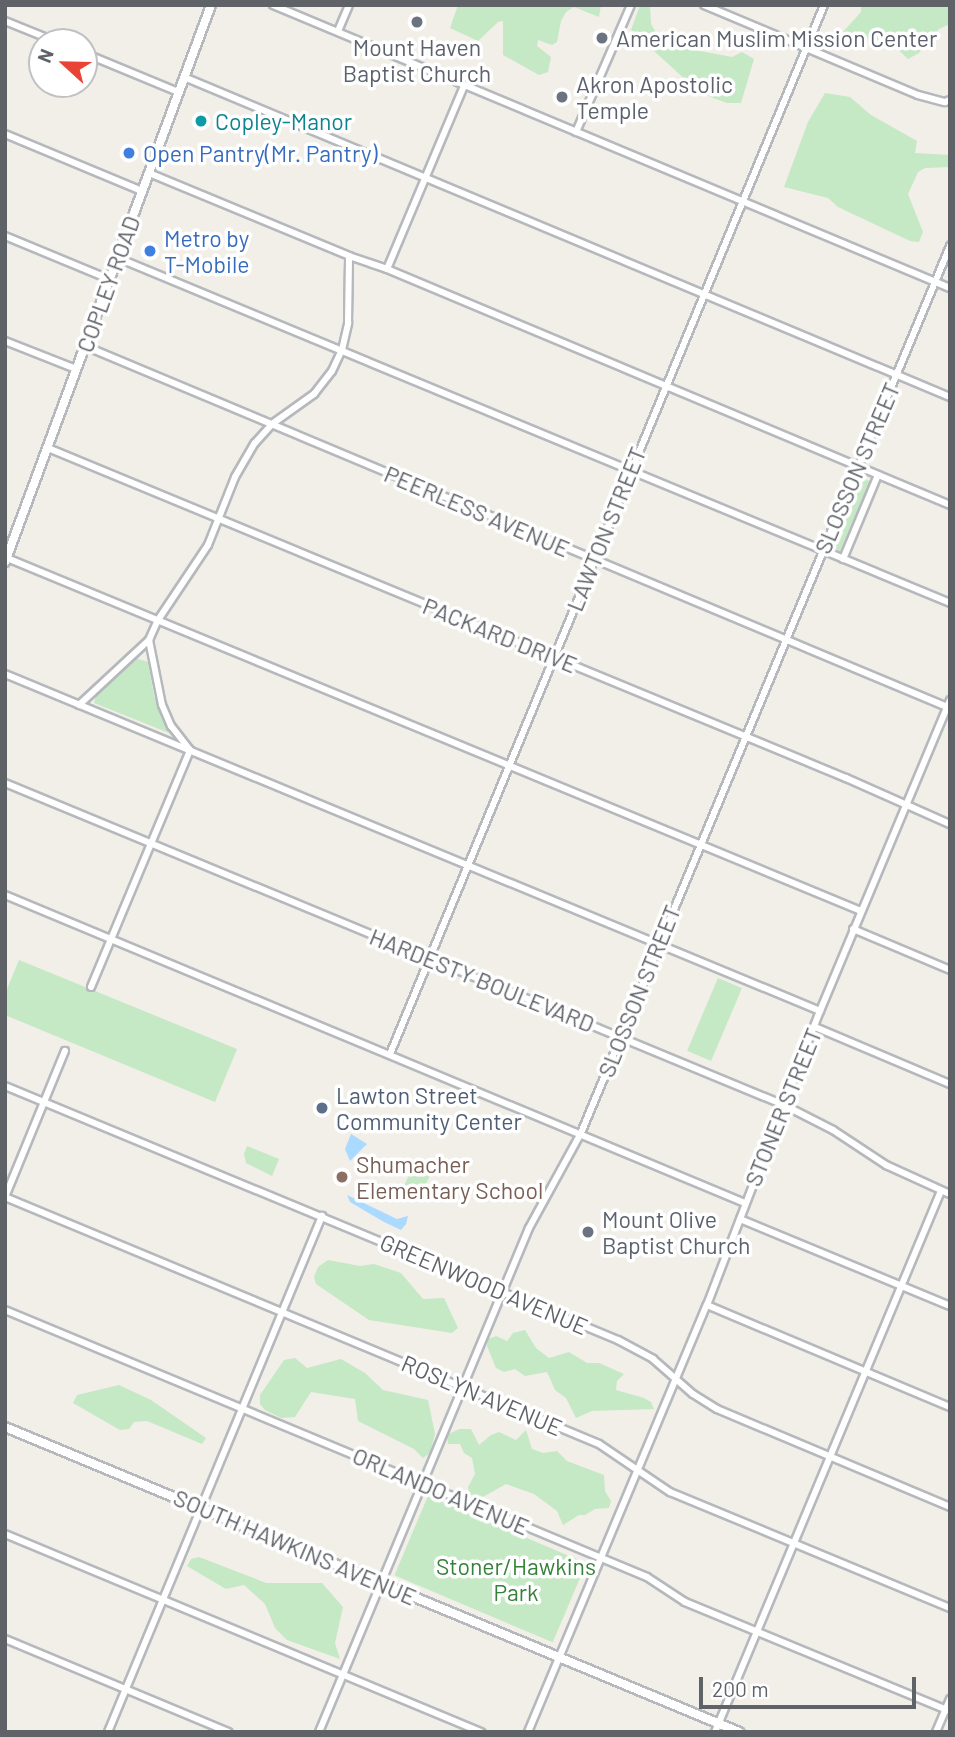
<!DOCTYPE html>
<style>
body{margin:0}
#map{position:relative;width:955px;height:1737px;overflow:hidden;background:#f1efe8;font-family:Barlow,sans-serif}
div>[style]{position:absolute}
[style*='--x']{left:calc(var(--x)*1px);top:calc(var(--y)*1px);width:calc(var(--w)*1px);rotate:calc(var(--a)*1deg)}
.green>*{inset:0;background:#c5e8c5;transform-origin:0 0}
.water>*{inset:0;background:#aadaff}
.roads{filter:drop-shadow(2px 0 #b5b8bc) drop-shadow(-2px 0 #b5b8bc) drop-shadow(0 2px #b5b8bc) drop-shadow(0 -2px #b5b8bc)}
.street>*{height:6px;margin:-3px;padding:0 3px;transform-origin:3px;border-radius:3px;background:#fff}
.secondary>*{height:8px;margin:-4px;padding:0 4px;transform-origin:4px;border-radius:4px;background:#fff}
.dots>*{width:19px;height:19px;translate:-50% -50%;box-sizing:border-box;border:4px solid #fff;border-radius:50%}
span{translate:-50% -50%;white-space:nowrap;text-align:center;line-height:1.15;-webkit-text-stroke:7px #fff;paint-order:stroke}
.worship-label{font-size:23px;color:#5b616d}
.left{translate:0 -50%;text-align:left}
.culture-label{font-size:23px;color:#0d838f}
.shop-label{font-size:23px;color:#366cbe}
.street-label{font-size:23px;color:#5f6368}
.service-label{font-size:23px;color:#4e5e75}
.education-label{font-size:23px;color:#785e54}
.park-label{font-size:23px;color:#348238}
.frame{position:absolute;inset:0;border:7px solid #5f6368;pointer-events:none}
.north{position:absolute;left:28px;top:28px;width:70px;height:70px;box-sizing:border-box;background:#fff;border:2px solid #bfc1c3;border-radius:50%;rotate:292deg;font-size:19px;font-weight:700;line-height:28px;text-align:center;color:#5f6368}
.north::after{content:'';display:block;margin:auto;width:24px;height:32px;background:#ea4335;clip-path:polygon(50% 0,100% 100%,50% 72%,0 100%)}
.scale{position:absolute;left:699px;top:1677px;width:217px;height:32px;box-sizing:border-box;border:4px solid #5f6368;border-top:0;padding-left:9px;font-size:21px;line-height:24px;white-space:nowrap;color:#5f6368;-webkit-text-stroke:5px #fff;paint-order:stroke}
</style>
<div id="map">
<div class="green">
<i style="clip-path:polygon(458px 5px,601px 5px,599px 17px,574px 7px,566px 12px,561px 21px,557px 42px,552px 45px,538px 40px,537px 46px,551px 57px,548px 72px,539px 75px,503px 55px,503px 21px,498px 22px,478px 41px,450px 28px)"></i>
<i style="clip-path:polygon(640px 5px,650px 5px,651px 24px,657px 34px,670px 41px,689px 49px,732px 57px,742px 52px,754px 59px,741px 103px,727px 103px,700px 93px,631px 30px)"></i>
<i style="clip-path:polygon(861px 5px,950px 5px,950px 24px,939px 29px,919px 53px,908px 59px,894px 46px,875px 39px,859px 46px,844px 40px,843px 32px,861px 12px)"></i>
<i style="clip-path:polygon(825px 93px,850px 97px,871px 115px,917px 141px,915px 153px,950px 155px,950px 167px,925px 168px,918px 172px,908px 194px,923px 232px,919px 242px,910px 241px,838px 207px,828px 198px,784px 187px,808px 122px)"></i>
<i style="clip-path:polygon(857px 476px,870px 481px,840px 551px,829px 546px)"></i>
<i style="clip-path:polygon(135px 658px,148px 662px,154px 696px,169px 733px,94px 703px,96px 695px)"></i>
<i style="clip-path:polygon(19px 960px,237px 1049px,215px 1102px,5px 1015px,5px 994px)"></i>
<i style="left:718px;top:978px;width:26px;height:79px;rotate:23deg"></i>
<i style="clip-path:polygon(247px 1146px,279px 1159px,272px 1176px,246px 1163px,244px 1154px)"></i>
<i style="left:417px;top:1158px;width:19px;height:30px;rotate:25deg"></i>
<i style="clip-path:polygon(328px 1260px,360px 1266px,374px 1264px,401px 1273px,423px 1299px,444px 1298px,458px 1328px,452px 1333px,369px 1320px,316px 1284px,314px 1277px,318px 1267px)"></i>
<i style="clip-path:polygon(525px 1330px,536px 1348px,549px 1358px,569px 1352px,587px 1363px,599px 1363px,624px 1374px,617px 1381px,616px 1390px,644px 1398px,651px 1402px,654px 1409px,592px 1411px,576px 1418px,566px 1398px,555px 1390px,547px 1372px,525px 1376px,515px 1369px,504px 1372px,496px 1368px,487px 1346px,488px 1339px,496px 1336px,507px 1341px,513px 1333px)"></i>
<i style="clip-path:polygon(295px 1358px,307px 1368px,341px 1359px,365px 1373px,383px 1390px,428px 1400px,435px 1434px,430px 1453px,423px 1458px,414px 1449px,358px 1421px,355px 1399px,311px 1392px,295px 1417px,281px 1418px,265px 1410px,260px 1404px,260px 1395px,284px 1360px)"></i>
<i style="clip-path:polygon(119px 1385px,151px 1400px,206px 1438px,202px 1444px,147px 1421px,134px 1422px,129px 1429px,120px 1430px,73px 1403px,77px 1395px)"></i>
<i style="clip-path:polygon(459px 1429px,471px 1429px,479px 1445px,491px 1435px,499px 1432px,516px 1440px,526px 1430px,532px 1449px,543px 1453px,557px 1451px,567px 1461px,604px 1475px,605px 1491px,611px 1501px,609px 1508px,595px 1509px,585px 1515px,579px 1515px,563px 1525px,557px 1511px,534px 1494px,506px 1484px,481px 1498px,469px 1494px,468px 1487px,475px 1474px,472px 1458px,464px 1453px,460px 1444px,448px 1444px,447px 1435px)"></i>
<i style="left:428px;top:1496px;width:172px;height:86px;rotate:23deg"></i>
<i style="clip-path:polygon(199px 1557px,266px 1583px,322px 1583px,343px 1607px,335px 1643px,340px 1659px,287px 1640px,275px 1628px,265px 1604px,244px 1585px,226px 1589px,187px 1566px,191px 1559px)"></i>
</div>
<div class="water">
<i style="clip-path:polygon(351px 1134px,367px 1144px,350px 1161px,345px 1149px)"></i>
<i style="clip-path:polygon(347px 1195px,397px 1219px,408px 1216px,406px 1224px,401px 1230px,384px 1222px,350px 1202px)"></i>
</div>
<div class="roads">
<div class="street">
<i style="--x:273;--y:5;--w:734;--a:22.69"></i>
<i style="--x:704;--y:5;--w:232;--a:22.8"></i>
<i style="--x:918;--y:95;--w:28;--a:15"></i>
<i style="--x:945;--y:102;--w:5;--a:-22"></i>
<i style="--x:5;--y:21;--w:56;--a:22"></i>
<i style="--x:338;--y:31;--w:28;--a:-67"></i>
<i style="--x:84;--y:53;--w:102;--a:22.5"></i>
<i style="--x:184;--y:77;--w:830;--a:22.67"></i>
<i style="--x:576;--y:132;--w:138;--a:-66.6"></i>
<i style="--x:5;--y:134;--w:148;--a:22.6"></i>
<i style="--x:149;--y:173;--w:217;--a:22.5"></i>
<i style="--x:349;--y:256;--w:40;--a:18.9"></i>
<i style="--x:387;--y:269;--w:610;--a:22.74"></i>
<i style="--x:5;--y:236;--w:113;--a:22.5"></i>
<i style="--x:118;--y:258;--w:901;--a:22.52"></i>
<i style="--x:387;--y:269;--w:199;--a:-67.2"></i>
<i style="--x:5;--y:341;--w:76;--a:21.5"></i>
<i style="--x:85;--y:346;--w:935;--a:22.72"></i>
<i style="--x:48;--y:448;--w:864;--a:22.47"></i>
<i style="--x:846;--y:778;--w:114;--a:23.9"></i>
<i style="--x:7;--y:558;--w:924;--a:22.46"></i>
<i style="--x:843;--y:559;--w:91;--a:-67.4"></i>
<i style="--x:5;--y:674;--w:882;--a:22.46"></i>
<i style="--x:79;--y:705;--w:96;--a:-42.9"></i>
<i style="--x:149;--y:640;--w:22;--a:-66"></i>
<i style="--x:158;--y:620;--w:90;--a:-56.3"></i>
<i style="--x:208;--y:545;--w:73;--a:-68.3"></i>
<i style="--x:235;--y:477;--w:39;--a:-60"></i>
<i style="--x:255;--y:443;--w:25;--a:-48"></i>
<i style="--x:272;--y:424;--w:52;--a:-35.5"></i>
<i style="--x:314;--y:394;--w:29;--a:-52"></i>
<i style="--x:332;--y:371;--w:23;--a:-65"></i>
<i style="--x:342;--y:350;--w:28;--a:-77"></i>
<i style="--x:348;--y:323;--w:67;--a:-89.1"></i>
<i style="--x:5;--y:783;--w:843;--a:22.46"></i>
<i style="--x:784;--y:1105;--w:55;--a:27"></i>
<i style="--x:833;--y:1130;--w:64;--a:33.4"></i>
<i style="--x:886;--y:1165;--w:70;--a:24.4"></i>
<i style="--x:5;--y:895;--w:802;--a:22.6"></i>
<i style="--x:853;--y:929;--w:105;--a:22.9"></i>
<i style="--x:91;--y:987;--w:257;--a:-67.3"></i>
<i style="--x:190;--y:750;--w:31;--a:-128"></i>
<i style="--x:171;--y:726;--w:23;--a:-113"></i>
<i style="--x:162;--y:705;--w:66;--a:-101.3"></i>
<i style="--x:815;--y:1027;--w:147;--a:22.9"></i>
<i style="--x:390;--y:1054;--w:1135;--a:-67.52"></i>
<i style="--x:5;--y:1086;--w:664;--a:22.51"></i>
<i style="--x:618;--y:1340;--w:40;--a:28"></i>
<i style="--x:653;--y:1359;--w:53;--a:41.2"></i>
<i style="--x:693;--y:1394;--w:28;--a:32"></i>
<i style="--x:717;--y:1409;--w:253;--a:22.8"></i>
<i style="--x:5;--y:1197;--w:643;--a:22.58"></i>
<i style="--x:599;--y:1444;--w:86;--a:34.1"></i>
<i style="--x:670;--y:1492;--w:303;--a:22.5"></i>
<i style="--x:5;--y:1197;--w:158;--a:-67.7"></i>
<i style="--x:740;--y:1219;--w:227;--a:22.5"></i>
<i style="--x:707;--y:1305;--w:264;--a:22.8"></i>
<i style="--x:5;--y:1310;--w:695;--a:22.58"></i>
<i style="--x:647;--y:1577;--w:45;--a:33.3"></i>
<i style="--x:685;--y:1602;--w:287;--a:22.4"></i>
<i style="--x:5;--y:1534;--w:516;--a:22.59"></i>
<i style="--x:5;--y:1639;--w:242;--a:22.6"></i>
<i style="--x:108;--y:1732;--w:559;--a:-67.47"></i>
<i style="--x:319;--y:1732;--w:546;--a:-67.38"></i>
<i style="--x:529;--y:1228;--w:108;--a:-61.3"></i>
<i style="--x:581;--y:1133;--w:961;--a:-67.41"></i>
<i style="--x:528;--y:1732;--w:463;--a:-67.3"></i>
<i style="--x:707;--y:1305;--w:315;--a:-69"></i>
<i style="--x:820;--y:1011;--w:337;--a:-67.3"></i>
<i style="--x:715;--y:1732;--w:586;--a:-67.33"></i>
<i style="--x:936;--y:1732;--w:36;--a:-67"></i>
</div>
<div class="secondary">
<i style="--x:5;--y:562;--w:594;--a:-69.7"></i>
<i style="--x:5;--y:1427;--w:795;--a:22.56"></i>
</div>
</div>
<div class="dots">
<i style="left:417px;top:22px;background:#6b7280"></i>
<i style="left:602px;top:38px;background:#6b7280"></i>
<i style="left:562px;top:97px;background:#6b7280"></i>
<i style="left:201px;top:121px;background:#0f9aa8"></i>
<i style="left:129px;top:153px;background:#3f7fe0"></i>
<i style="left:150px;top:251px;background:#3f7fe0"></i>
<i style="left:322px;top:1108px;background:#5c6f8a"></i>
<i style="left:342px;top:1177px;background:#8d6e63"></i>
<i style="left:588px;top:1232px;background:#6b7280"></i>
</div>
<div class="worship-label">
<span class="left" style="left:616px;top:38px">American Muslim Mission Center</span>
<span style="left:417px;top:60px">Mount Haven<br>Baptist Church</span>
<span class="left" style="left:576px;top:97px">Akron Apostolic<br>Temple</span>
<span class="left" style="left:602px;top:1232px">Mount Olive<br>Baptist Church</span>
</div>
<div class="culture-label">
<span class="left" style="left:215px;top:121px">Copley-Manor</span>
</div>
<div class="shop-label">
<span class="left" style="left:143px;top:153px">Open Pantry(Mr. Pantry)</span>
<span class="left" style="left:164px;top:251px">Metro by<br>T-Mobile</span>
</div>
<div class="street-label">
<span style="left:108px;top:284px;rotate:-70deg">COPLEY ROAD</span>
<span style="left:857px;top:468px;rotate:-67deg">SLOSSON STREET</span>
<span style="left:477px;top:511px;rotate:23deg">PEERLESS AVENUE</span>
<span style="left:606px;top:529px;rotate:-68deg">LAWTON STREET</span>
<span style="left:500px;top:635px;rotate:22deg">PACKARD DRIVE</span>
<span style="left:482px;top:980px;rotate:22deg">HARDESTY BOULEVARD</span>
<span style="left:639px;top:991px;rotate:-68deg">SLOSSON STREET</span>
<span style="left:783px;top:1107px;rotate:-68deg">STONER STREET</span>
<span style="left:484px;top:1284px;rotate:23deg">GREENWOOD AVENUE</span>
<span style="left:482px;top:1395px;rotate:23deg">ROSLYN AVENUE</span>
<span style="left:441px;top:1491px;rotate:23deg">ORLANDO AVENUE</span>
<span style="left:295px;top:1547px;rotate:23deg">SOUTH HAWKINS AVENUE</span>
</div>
<div class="service-label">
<span class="left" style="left:336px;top:1108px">Lawton Street<br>Community Center</span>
</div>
<div class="education-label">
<span class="left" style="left:356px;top:1177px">Shumacher<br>Elementary School</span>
</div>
<div class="park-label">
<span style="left:516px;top:1579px">Stoner/Hawkins<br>Park</span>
</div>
<div class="frame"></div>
<div class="north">N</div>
<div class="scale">200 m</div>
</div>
